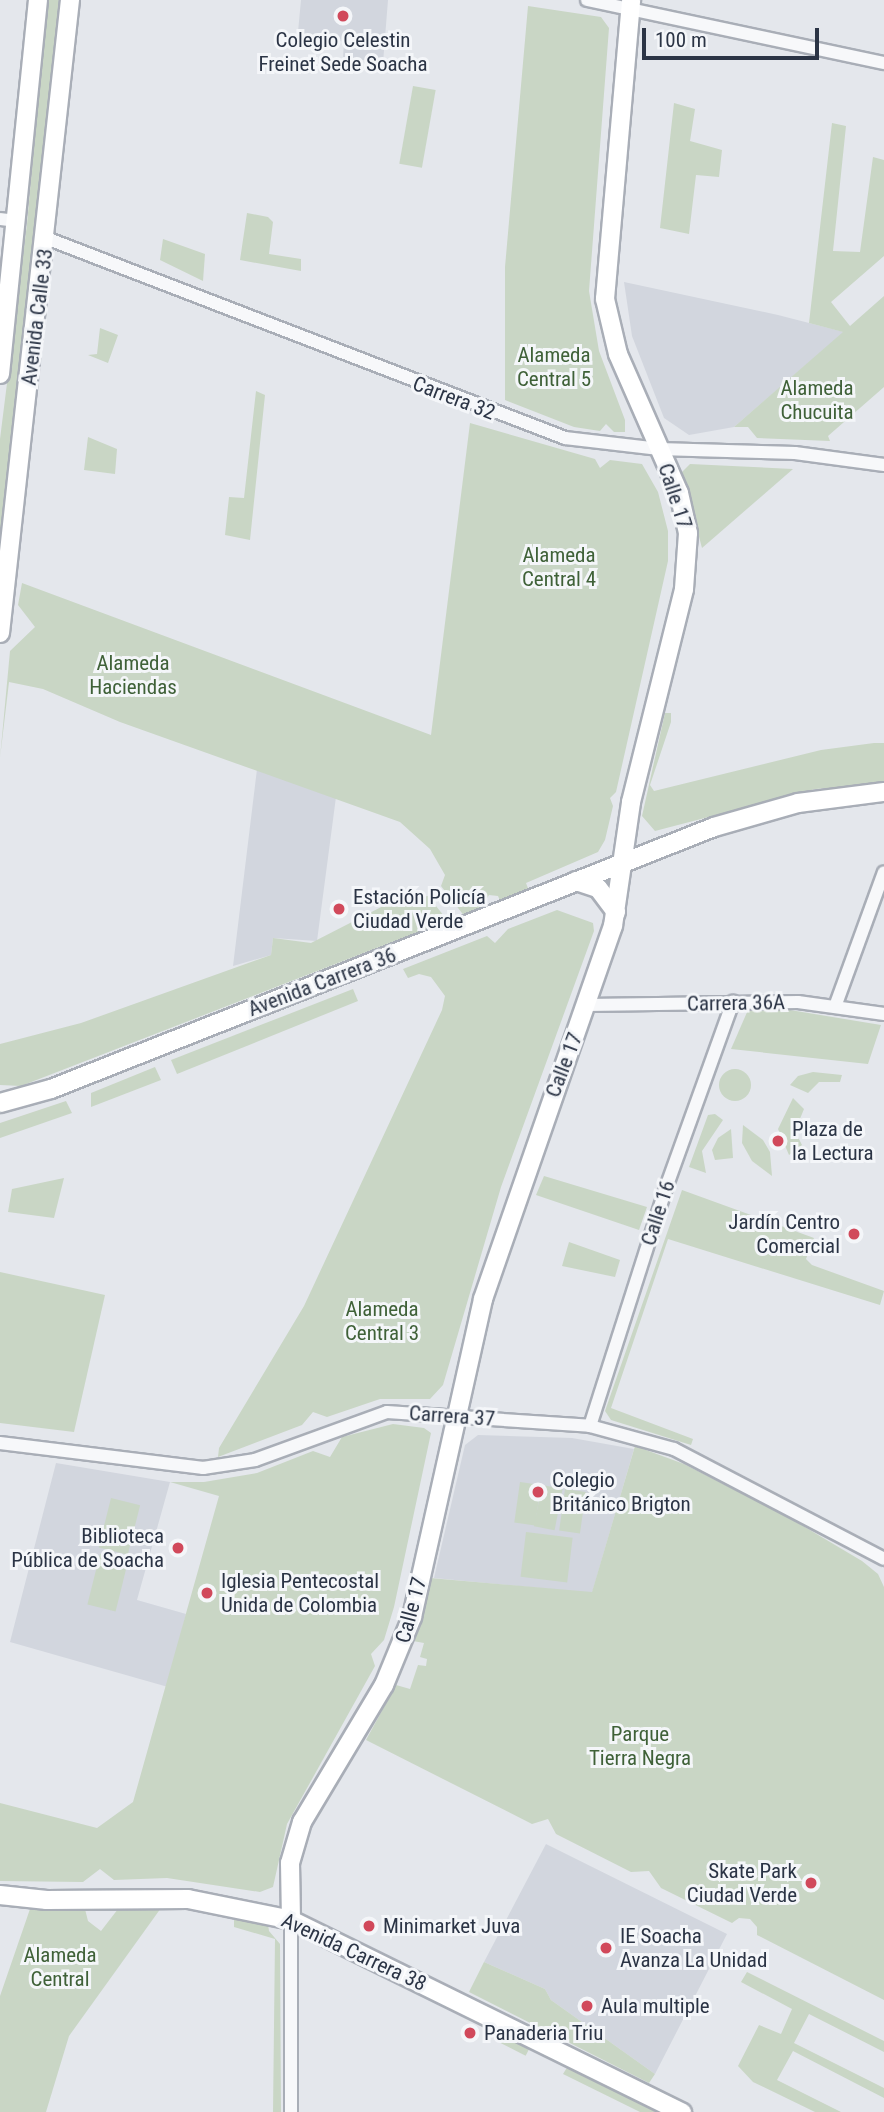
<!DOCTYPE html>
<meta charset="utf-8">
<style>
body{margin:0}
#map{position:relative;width:884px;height:2112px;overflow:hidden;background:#e4e7ec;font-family:"Roboto Condensed",sans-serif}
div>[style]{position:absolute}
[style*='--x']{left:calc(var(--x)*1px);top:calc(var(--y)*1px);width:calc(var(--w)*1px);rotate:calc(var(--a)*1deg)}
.built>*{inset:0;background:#d2d6de}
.green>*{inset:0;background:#c9d6c5;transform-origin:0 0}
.round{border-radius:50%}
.roads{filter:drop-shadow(2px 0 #a9aeb7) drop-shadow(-2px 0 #a9aeb7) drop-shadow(0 2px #a9aeb7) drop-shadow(0 -2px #a9aeb7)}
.street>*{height:12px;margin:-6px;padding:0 6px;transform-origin:6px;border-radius:6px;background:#f7f8fa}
.secondary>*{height:18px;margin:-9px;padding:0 9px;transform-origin:9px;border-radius:9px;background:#fff}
.dots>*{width:19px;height:19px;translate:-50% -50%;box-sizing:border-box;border:4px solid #f4f6f9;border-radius:50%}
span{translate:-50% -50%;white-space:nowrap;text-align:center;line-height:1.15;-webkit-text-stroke:6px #f4f6f9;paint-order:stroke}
.poi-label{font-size:21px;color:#2b3445}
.left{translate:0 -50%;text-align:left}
.right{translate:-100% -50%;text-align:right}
.street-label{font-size:21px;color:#2b3445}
.park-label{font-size:21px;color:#3f6138}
.scale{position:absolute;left:642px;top:28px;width:177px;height:32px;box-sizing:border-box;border:4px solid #2b3445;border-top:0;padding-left:9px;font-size:21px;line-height:24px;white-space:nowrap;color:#2b3445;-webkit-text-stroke:5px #f4f6f9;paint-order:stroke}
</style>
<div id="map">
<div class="built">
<i style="clip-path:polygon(301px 0,388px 0,383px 63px,343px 57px,344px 42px,298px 32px)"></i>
<i style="clip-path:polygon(624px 282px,778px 315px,844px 332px,734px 427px,689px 435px,664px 418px,632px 336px)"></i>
<i style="clip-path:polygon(257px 769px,336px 797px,317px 941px,273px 938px,271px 955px,233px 966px)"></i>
<i style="clip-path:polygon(478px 1435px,572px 1438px,634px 1449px,592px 1593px,434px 1578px,465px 1445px)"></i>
<i style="clip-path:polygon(56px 1463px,170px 1482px,137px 1600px,186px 1614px,168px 1687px,10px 1642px)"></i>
<i style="clip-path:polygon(546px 1844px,727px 1934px,655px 2074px,551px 2000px,545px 1989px,484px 1962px)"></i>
</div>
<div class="green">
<i style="clip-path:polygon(47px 0,61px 0,0 558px,0 439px,27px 224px)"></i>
<i style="clip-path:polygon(528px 6px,601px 17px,609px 28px,589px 291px,599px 351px,625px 420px,625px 432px,614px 432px,606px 424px,600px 431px,574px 427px,505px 400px,505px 267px)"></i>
<i style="left:413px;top:86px;width:23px;height:79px;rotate:10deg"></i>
<i style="clip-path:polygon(674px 103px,695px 109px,690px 141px,722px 150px,719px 177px,696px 175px,689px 234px,660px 228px)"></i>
<i style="clip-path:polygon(832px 123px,846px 126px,833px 251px,860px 252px,873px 157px,884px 160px,884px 256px,831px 302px,850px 326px,884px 296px,884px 387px,828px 436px,830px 441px,757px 438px,748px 427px,734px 427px,843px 332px,809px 323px)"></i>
<i style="clip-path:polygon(247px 213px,268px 217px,273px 222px,269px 254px,301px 259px,301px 271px,240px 260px)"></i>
<i style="clip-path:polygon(163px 239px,205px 254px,203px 281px,160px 260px)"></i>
<i style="clip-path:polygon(100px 328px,118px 335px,108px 363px,88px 355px,97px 354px)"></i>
<i style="clip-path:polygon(256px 391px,265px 395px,250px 540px,225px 535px,229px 497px,244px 498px)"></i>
<i style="clip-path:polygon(470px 423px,595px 459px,600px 468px,610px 460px,642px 464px,658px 492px,668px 531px,668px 561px,616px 792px,610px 798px,613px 806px,605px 840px,598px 852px,526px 883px,529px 891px,501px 903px,498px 896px,489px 895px,484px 903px,487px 909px,465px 917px,441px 886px,445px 875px,430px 849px,400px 822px,120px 722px,43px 689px,9px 682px,0 758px,10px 651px,35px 627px,18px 605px,22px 583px,431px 735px)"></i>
<i style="clip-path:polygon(88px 437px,117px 449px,115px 474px,84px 470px)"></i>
<i style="clip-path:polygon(690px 464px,793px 469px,702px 548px,682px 472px)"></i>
<i style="clip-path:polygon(665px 713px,671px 713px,671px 722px,650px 785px,654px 791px,821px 750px,874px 743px,884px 743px,884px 784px,815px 789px,655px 831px,642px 816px)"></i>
<i style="clip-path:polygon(428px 896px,444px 916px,441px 923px,21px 1086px,0 1085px,0 1044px,81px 1023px,271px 955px,273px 938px,311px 943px,391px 902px)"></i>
<i style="clip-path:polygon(557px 910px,593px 923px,594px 931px,501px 1187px,443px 1385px,430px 1399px,380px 1399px,327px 1417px,313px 1412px,302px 1425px,218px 1457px,219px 1448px,304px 1306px,442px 1010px,445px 996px,431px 977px,419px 974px,408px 978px,403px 969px,487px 936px,495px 943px,508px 929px)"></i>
<i style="clip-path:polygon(353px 989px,358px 1001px,177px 1074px,171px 1060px)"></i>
<i style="clip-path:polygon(784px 1009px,881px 1025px,868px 1064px,731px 1049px,748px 1010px)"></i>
<i style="clip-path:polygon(155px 1067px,161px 1080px,91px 1107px,91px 1093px)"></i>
<i class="round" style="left:719px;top:1069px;width:32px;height:32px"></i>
<i style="clip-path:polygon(813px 1072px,842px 1075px,840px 1082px,819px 1082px,808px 1093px,790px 1085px,798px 1076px)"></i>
<i style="clip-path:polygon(793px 1098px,804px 1109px,795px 1131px,802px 1145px,789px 1155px,778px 1129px)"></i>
<i style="clip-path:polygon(66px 1101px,72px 1113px,0 1138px,0 1123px)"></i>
<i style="clip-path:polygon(715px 1114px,723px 1120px,702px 1151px,706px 1173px,689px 1167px,708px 1115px)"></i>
<i style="clip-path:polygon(743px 1125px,763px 1140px,770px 1152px,772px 1176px,752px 1161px,742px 1143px)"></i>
<i style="clip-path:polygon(731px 1129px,733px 1158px,715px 1160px,712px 1150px,718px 1138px)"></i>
<i style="clip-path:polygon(544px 1176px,647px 1207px,639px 1230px,536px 1195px)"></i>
<i style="clip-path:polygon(64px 1178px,54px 1218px,8px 1212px,12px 1189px)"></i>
<i style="clip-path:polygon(682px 1190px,814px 1238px,806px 1259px,812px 1265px,884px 1291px,880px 1305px,668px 1239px,611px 1408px,693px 1439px,691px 1445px,611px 1420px,605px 1411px)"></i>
<i style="clip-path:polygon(569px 1242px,620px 1260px,615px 1277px,562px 1266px)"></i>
<i style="clip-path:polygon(0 1272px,105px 1295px,74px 1432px,0 1423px)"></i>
<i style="clip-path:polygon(393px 1424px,424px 1428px,431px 1433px,394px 1607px,384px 1640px,371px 1654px,375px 1666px,287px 1824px,273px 1887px,260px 1892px,167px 1878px,114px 1880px,100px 1869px,83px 1882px,0 1881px,0 1803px,97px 1828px,133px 1802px,219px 1496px,170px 1482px,204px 1482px,257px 1473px,313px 1451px,330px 1457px,342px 1437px)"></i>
<i style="clip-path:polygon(635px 1446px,684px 1464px,793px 1520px,862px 1561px,878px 1574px,884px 1587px,884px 2000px,757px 1935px,757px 1927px,750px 1919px,739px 1918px,732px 1923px,661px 1888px,649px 1871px,631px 1872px,556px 1834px,548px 1819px,532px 1824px,366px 1740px,396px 1685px,410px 1689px,418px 1665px,426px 1666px,427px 1659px,420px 1657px,424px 1643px,413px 1641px,430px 1578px,592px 1592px)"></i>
<i style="left:520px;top:1482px;width:21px;height:41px;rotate:8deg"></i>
<i style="left:542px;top:1485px;width:21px;height:42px;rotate:11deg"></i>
<i style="left:565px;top:1489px;width:21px;height:42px;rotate:8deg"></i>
<i style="left:111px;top:1498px;width:30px;height:51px;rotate:14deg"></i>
<i style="left:526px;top:1532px;width:47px;height:45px;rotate:7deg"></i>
<i style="left:100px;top:1554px;width:29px;height:52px;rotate:14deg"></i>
<i style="clip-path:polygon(161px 1908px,69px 2036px,46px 2112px,0 2112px,0 1996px,30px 1909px,85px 1909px,88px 1921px,101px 1931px,118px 1909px)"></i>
<i style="clip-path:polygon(234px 1916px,268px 1924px,269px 1931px,280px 1944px,281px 2112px,273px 2112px,275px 1939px,234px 1927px)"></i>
<i style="clip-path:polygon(484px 1962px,545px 1989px,551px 2000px,655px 2074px,649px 2083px,469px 1992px)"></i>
<i style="clip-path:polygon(747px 1972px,884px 2041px,884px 2052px,809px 2014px,794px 2043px,884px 2088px,884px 2098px,793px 2051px,777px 2080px,841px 2112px,815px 2112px,753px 2082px,738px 2066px,759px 2025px,781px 2034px,792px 2009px,741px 1982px)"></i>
<i style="left:499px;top:2031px;width:35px;height:10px;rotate:27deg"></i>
<i style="clip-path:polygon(568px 2066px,656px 2109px,654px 2112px,640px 2112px,563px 2074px)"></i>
</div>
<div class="roads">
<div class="street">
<i style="--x:587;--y:0;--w:304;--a:12"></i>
<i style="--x:0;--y:219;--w:17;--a:7"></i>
<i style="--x:46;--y:238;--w:556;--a:21.07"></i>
<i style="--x:565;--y:438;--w:95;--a:6.7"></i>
<i style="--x:659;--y:449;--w:136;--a:1.7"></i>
<i style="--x:795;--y:453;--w:90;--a:7.7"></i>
<i style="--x:836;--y:1004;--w:140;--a:-70"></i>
<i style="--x:587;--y:1005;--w:211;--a:-0.8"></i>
<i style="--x:798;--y:1002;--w:87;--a:7.9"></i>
<i style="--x:590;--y:1426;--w:253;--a:-72.3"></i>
<i style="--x:667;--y:1185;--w:195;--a:-70.2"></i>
<i style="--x:0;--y:1443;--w:205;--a:7"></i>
<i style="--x:203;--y:1468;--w:53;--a:-8.7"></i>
<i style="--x:255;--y:1460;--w:140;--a:-20"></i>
<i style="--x:387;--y:1412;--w:203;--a:3.9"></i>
<i style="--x:590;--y:1426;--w:87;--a:15.3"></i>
<i style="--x:674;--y:1449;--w:237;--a:27.6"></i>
<i style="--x:291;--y:1920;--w:192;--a:90"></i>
</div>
<div class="secondary">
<i style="--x:0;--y:374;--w:376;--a:-84.2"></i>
<i style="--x:0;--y:633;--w:637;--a:-83.69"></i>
<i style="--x:576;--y:881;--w:23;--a:18"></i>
<i style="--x:598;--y:888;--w:30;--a:53"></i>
<i style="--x:0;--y:1103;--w:53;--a:-15.4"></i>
<i style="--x:51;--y:1089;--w:713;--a:-21.56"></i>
<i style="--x:714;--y:827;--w:87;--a:-15.9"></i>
<i style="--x:798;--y:803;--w:87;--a:-7.3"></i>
<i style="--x:0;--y:1895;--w:47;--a:6.1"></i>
<i style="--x:47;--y:1900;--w:141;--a:-0.4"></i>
<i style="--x:188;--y:1899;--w:105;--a:11.5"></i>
<i style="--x:291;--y:1920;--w:436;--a:26.2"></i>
<i style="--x:291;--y:1920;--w:57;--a:-91"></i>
<i style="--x:290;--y:1863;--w:43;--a:-73.7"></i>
<i style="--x:302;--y:1822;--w:160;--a:-59.1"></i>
<i style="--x:384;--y:1685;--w:74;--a:-67.6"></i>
<i style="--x:412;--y:1617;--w:326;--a:-77.4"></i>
<i style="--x:483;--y:1299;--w:395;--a:-70.8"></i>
<i style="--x:613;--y:926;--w:125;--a:-81.7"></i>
<i style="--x:631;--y:802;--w:219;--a:-76"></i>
<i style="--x:684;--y:589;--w:56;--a:-85.9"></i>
<i style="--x:688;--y:533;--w:41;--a:-102.7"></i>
<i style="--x:679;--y:493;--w:152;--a:-113.7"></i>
<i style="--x:618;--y:354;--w:57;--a:-103.3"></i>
<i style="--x:605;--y:299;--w:300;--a:-85"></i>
</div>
</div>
<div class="dots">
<i style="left:343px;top:16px;background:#d1495b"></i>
<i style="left:339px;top:909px;background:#d1495b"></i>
<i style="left:778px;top:1141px;background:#d1495b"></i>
<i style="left:854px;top:1234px;background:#d1495b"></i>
<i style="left:538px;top:1492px;background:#d1495b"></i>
<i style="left:178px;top:1548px;background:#d1495b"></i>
<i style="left:207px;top:1593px;background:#d1495b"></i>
<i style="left:811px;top:1883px;background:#d1495b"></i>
<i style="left:369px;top:1926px;background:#d1495b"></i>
<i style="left:606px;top:1948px;background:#d1495b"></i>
<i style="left:587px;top:2006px;background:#d1495b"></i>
<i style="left:470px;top:2033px;background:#d1495b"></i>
</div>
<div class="poi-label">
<span style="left:343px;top:52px">Colegio Celestin<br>Freinet Sede Soacha</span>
<span class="left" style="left:353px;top:909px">Estación Policía<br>Ciudad Verde</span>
<span class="left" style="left:792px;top:1141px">Plaza de<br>la Lectura</span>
<span class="right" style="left:840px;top:1234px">Jardín Centro<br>Comercial</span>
<span class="left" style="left:552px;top:1492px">Colegio<br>Británico Brigton</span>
<span class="right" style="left:164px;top:1548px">Biblioteca<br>Pública de Soacha</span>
<span class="left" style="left:221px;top:1593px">Iglesia Pentecostal<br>Unida de Colombia</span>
<span class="right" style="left:797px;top:1883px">Skate Park<br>Ciudad Verde</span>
<span class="left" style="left:383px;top:1926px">Minimarket Juva</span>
<span class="left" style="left:620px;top:1948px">IE Soacha<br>Avanza La Unidad</span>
<span class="left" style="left:601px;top:2006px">Aula multiple</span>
<span class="left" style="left:484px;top:2033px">Panaderia Triu</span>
</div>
<div class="street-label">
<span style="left:37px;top:317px;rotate:-83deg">Avenida Calle 33</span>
<span style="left:454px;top:398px;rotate:21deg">Carrera 32</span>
<span style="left:675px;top:496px;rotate:72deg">Calle 17</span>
<span style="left:322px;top:982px;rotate:-21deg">Avenida Carrera 36</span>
<span style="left:736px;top:1003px;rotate:-1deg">Carrera 36A</span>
<span style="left:564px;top:1065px;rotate:-69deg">Calle 17</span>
<span style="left:658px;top:1213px;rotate:-72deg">Calle 16</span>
<span style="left:452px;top:1416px;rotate:4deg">Carrera 37</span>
<span style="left:411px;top:1610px;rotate:-75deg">Calle 17</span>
<span style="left:354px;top:1952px;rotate:25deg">Avenida Carrera 38</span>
</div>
<div class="park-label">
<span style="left:554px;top:367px">Alameda<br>Central 5</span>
<span style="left:817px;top:400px">Alameda<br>Chucuita</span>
<span style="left:559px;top:567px">Alameda<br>Central 4</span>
<span style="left:133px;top:675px">Alameda<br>Haciendas</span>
<span style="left:382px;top:1321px">Alameda<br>Central 3</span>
<span style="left:640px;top:1746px">Parque<br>Tierra Negra</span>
<span style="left:60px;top:1967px">Alameda<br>Central</span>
</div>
<div class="scale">100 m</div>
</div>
